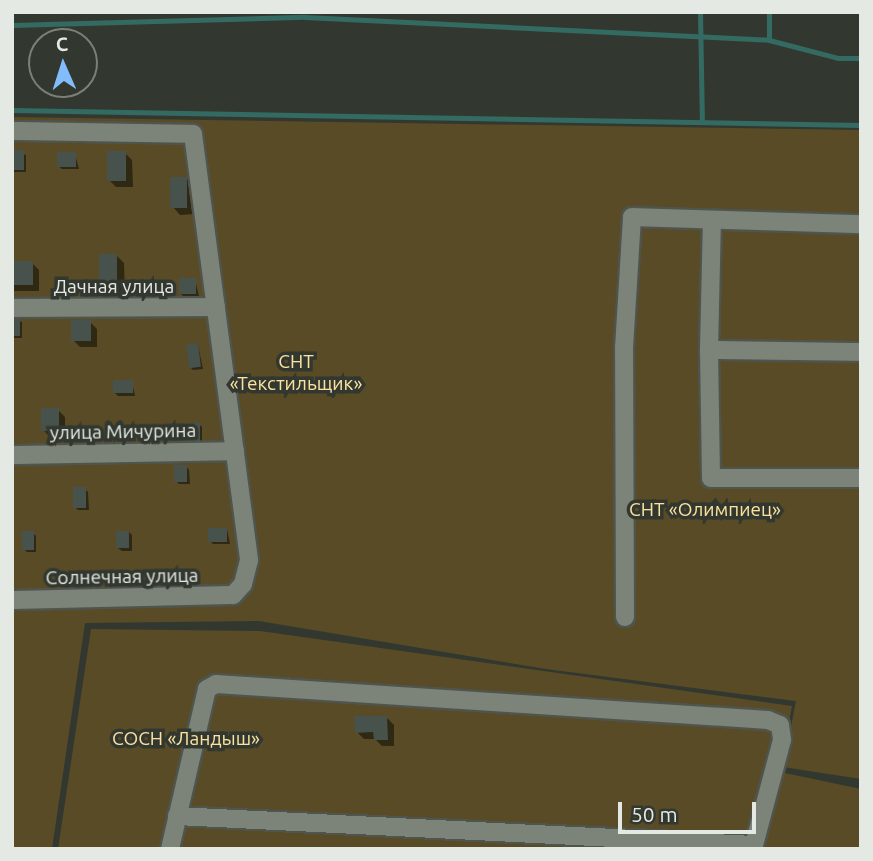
<!DOCTYPE html>
<meta charset="utf-8">
<style>
body{margin:0}
#map{position:relative;width:873px;height:861px;overflow:hidden;background:#323830;font-family:Ubuntu,sans-serif}
div>[style]{position:absolute}
[style*='--x']{left:calc(var(--x)*1px);top:calc(var(--y)*1px);width:calc(var(--w)*1px);rotate:calc(var(--a)*1deg)}
.green>*{inset:0;background:#594b25}
.shadow>*{inset:0;background:#0007}
.stream>*{height:5px;margin:-2.5px;padding:0 2.5px;transform-origin:2.5px;border-radius:2.5px;background:#336b62}
.building>*{inset:0;background:#48524c;transform-origin:0 0}
.roads{filter:drop-shadow(2px 0 #4f544d) drop-shadow(-2px 0 #4f544d) drop-shadow(0 2px #4f544d) drop-shadow(0 -2px #4f544d)}
.minor>*{height:18px;margin:-9px;padding:0 9px;transform-origin:9px;border-radius:9px;background:#7c8379}
span{translate:-50% -50%;white-space:nowrap;text-align:center;line-height:1.15;-webkit-text-stroke:7px #323830;paint-order:stroke}
.street-label{font-size:19px;color:#e5e9e3}
.park-label{font-size:19px;color:#fce29e}
.frame{position:absolute;inset:0;border:14px solid #e5e9e3;pointer-events:none}
.north{position:absolute;left:28px;top:28px;width:70px;height:70px;box-sizing:border-box;background:#323830;border:2px solid #7a7f78;border-radius:50%;rotate:357deg;font-size:19px;font-weight:700;line-height:28px;text-align:center;color:#e5e9e3}
.north::after{content:'';display:block;margin:auto;width:24px;height:32px;background:#82bcfa;clip-path:polygon(50% 0,100% 100%,50% 72%,0 100%)}
.scale{position:absolute;left:618px;top:802px;width:138px;height:32px;box-sizing:border-box;border:4px solid #e5e9e3;border-top:0;padding-left:9px;font-size:21px;line-height:24px;white-space:nowrap;color:#e5e9e3;-webkit-text-stroke:5px #323830;paint-order:stroke}
</style>
<div id="map">
<div class="green">
<i style="clip-path:polygon(12px 117px,861px 130px,861px 779px,783px 767px,796px 701px,546px 669px,259px 621px,85px 623px,52px 849px,12px 849px)"></i>
<i style="clip-path:polygon(91px 629px,260px 631px,792px 706px,780px 772px,861px 789px,861px 849px,58px 849px)"></i>
</div>
<div class="shadow">
<i style="clip-path:polygon(12px 152px,26px 155px,26px 172px,12px 172px)"></i>
<i style="clip-path:polygon(125px 153px,132px 160px,133px 187px,116px 187px,109px 180px)"></i>
<i style="clip-path:polygon(75px 154px,79px 169px,62px 169px,58px 166px)"></i>
<i style="clip-path:polygon(187px 179px,194px 186px,194px 214px,180px 215px,173px 207px)"></i>
<i style="clip-path:polygon(117px 256px,124px 263px,125px 296px,109px 297px,101px 289px)"></i>
<i style="clip-path:polygon(12px 263px,32px 263px,39px 270px,39px 291px,12px 291px)"></i>
<i style="clip-path:polygon(195px 280px,199px 296px,184px 297px,181px 294px)"></i>
<i style="clip-path:polygon(12px 319px,22px 322px,22px 338px,12px 338px)"></i>
<i style="clip-path:polygon(90px 322px,97px 329px,97px 347px,80px 347px,73px 340px)"></i>
<i style="clip-path:polygon(198px 345px,203px 369px,193px 370px,190px 367px)"></i>
<i style="clip-path:polygon(132px 382px,135px 396px,118px 396px,115px 393px)"></i>
<i style="clip-path:polygon(58px 410px,65px 417px,65px 437px,50px 437px,43px 430px)"></i>
<i style="clip-path:polygon(199px 424px,202px 427px,202px 445px,189px 445px,186px 442px)"></i>
<i style="clip-path:polygon(186px 466px,189px 470px,190px 484px,179px 484px,176px 481px)"></i>
<i style="clip-path:polygon(85px 489px,88px 492px,89px 510px,78px 510px,75px 507px)"></i>
<i style="clip-path:polygon(227px 529px,230px 544px,213px 544px,210px 541px)"></i>
<i style="clip-path:polygon(129px 532px,132px 535px,132px 551px,122px 551px,118px 548px)"></i>
<i style="clip-path:polygon(33px 533px,36px 536px,36px 552px,27px 552px,24px 549px)"></i>
<i style="clip-path:polygon(386px 717px,394px 725px,394px 746px,382px 746px,375px 739px,364px 739px,357px 732px)"></i>
</div>
<div class="stream">
<i style="--x:700;--y:12;--w:110;--a:89"></i>
<i style="--x:769;--y:12;--w:28;--a:90"></i>
<i style="--x:12;--y:25;--w:293;--a:-1.6"></i>
<i style="--x:305;--y:17;--w:465;--a:2.8"></i>
<i style="--x:769;--y:40;--w:71;--a:14.6"></i>
<i style="--x:838;--y:58;--w:23;--a:0"></i>
<i style="--x:12;--y:110;--w:849;--a:1.01"></i>
</div>
<div class="building">
<i style="left:12px;top:150px;width:12px;height:20px"></i>
<i style="left:107px;top:151px;width:19px;height:30px"></i>
<i style="left:57px;top:152px;width:19px;height:15px"></i>
<i style="left:170px;top:177px;width:17px;height:31px"></i>
<i style="left:99px;top:254px;width:18px;height:36px"></i>
<i style="left:12px;top:261px;width:21px;height:24px"></i>
<i style="left:196px;top:278px;width:16px;height:17px;rotate:90deg"></i>
<i style="left:12px;top:317px;width:8px;height:19px"></i>
<i style="left:91px;top:320px;width:21px;height:20px;rotate:90deg"></i>
<i style="left:198px;top:343px;width:24px;height:12px;rotate:83deg"></i>
<i style="left:133px;top:380px;width:13px;height:20px;rotate:90deg"></i>
<i style="left:41px;top:408px;width:18px;height:23px"></i>
<i style="left:184px;top:423px;width:16px;height:20px"></i>
<i style="left:174px;top:465px;width:13px;height:17px"></i>
<i style="left:73px;top:487px;width:13px;height:21px"></i>
<i style="left:208px;top:528px;width:19px;height:14px"></i>
<i style="left:34px;top:531px;width:19px;height:12px;rotate:90deg"></i>
<i style="left:116px;top:531px;width:13px;height:17px"></i>
<i style="clip-path:polygon(354px 716px,387px 716px,388px 740px,374px 740px,373px 732px,355px 733px)"></i>
</div>
<div class="roads">
<div class="minor">
<i style="--x:12;--y:131;--w:181;--a:0.9"></i>
<i style="--x:193;--y:134;--w:430;--a:82.5"></i>
<i style="--x:249;--y:560;--w:25;--a:104"></i>
<i style="--x:243;--y:584;--w:15;--a:132"></i>
<i style="--x:233;--y:595;--w:221;--a:178.7"></i>
<i style="--x:12;--y:308;--w:204;--a:-0.3"></i>
<i style="--x:709;--y:350;--w:129;--a:-88.7"></i>
<i style="--x:861;--y:352;--w:152;--a:-179.2"></i>
<i style="--x:709;--y:350;--w:128;--a:89.1"></i>
<i style="--x:711;--y:478;--w:150;--a:0"></i>
<i style="--x:12;--y:455;--w:223;--a:-1"></i>
<i style="--x:625;--y:617;--w:269;--a:-90.2"></i>
<i style="--x:624;--y:348;--w:131;--a:-86.5"></i>
<i style="--x:632;--y:217;--w:229;--a:1.8"></i>
<i style="--x:177;--y:816;--w:578;--a:2.88"></i>
<i style="--x:170;--y:849;--w:164;--a:-77"></i>
<i style="--x:207;--y:689;--w:10;--a:-29"></i>
<i style="--x:216;--y:684;--w:553;--a:3.73"></i>
<i style="--x:768;--y:720;--w:13;--a:23"></i>
<i style="--x:780;--y:725;--w:15;--a:82"></i>
<i style="--x:782;--y:740;--w:113;--a:104.9"></i>
</div>
</div>
<div class="street-label">
<span style="left:114px;top:287px">Дачная улица</span>
<span style="left:123px;top:432px;rotate:-1deg">улица Мичурина</span>
<span style="left:122px;top:577px;rotate:-1deg">Солнечная улица</span>
</div>
<div class="park-label">
<span style="left:296px;top:373px">СНТ<br>«Текстильщик»</span>
<span style="left:705px;top:510px">СНТ «Олимпиец»</span>
<span style="left:186px;top:739px">СОСН «Ландыш»</span>
</div>
<div class="frame"></div>
<div class="north">С</div>
<div class="scale">50 m</div>
</div>
